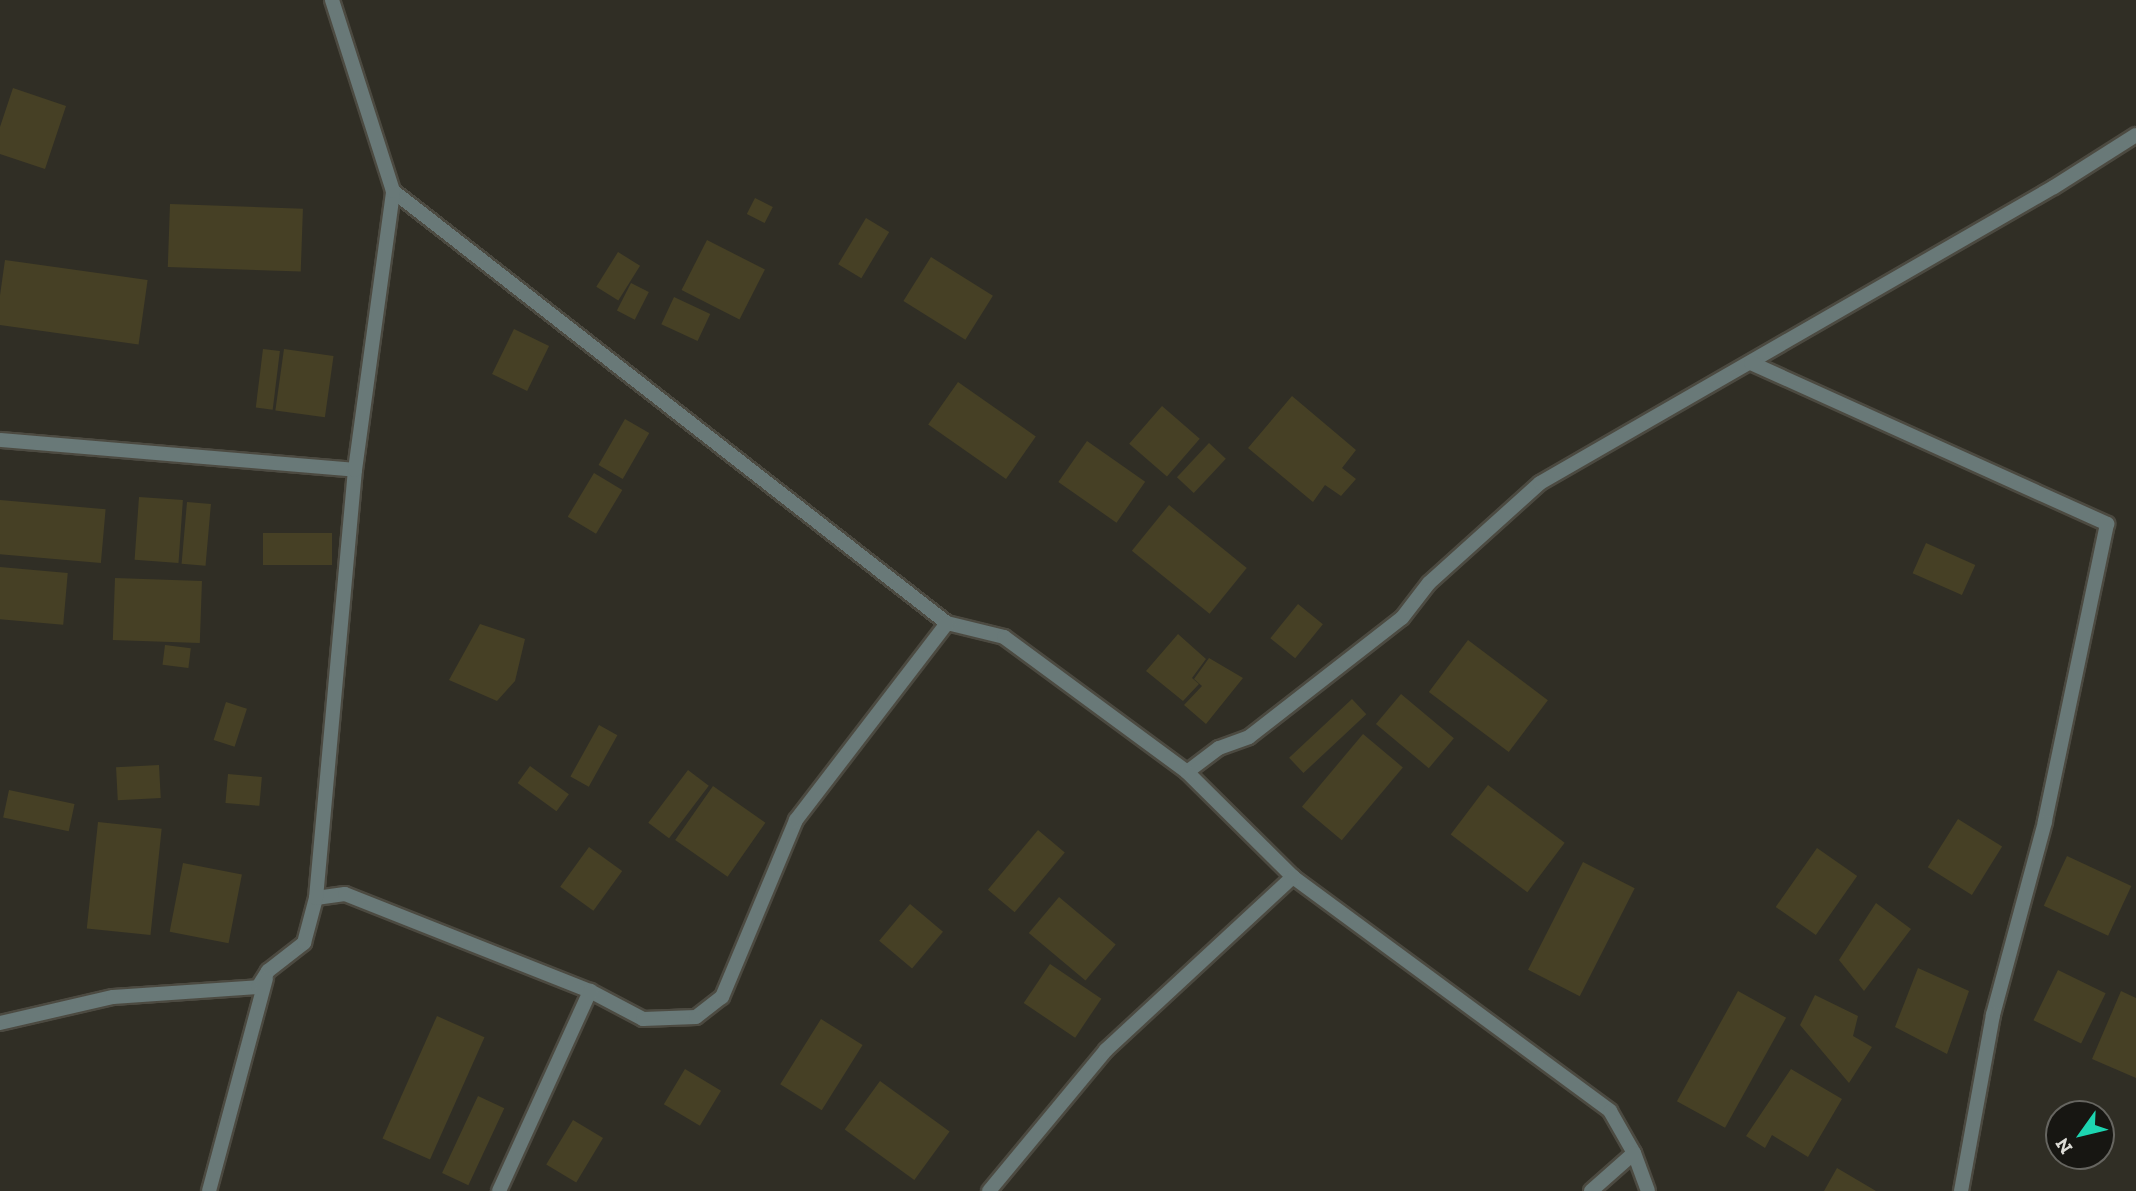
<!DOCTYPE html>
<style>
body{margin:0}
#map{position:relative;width:2136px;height:1191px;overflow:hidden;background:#302e25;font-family:"Zilla Slab",serif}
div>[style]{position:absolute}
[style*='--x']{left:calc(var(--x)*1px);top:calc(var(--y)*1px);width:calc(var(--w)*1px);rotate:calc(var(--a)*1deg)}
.building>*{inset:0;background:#464025;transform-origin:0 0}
.roads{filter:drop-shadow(2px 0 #4c4a41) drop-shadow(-2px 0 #4c4a41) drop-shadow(0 2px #4c4a41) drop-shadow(0 -2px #4c4a41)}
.street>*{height:14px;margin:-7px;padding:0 7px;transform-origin:7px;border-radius:7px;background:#697978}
span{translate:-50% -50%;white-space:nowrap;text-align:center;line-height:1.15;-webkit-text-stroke:6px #171612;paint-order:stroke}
.north{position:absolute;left:2045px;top:1100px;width:70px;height:70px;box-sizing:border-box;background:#171612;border:2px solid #666560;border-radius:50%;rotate:236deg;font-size:19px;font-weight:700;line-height:28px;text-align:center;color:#dddcd6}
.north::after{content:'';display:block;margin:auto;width:24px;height:32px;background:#1dd5b1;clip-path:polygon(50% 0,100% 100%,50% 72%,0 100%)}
</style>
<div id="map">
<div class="building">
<i style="clip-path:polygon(13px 88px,66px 106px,45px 169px,0 154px,0 127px)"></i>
<i style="left:755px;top:198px;width:20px;height:18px;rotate:27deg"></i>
<i style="left:170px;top:204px;width:133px;height:63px;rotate:2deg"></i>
<i style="left:866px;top:218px;width:27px;height:54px;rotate:31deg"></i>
<i style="left:707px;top:240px;width:65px;height:56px;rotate:27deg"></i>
<i style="left:618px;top:252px;width:26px;height:41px;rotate:32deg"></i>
<i style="left:931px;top:257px;width:73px;height:52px;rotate:32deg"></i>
<i style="left:5px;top:260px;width:144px;height:65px;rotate:8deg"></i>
<i style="left:631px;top:283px;width:20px;height:31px;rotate:27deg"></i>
<i style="left:674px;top:297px;width:40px;height:30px;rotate:25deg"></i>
<i style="left:514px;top:329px;width:39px;height:50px;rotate:26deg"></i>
<i style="left:263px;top:349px;width:17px;height:59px;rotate:7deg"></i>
<i style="left:284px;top:349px;width:50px;height:62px;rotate:8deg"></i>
<i style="left:958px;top:382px;width:95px;height:52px;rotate:35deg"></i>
<i style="clip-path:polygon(1292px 396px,1356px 450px,1342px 468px,1356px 479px,1341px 496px,1325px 485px,1313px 502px,1248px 448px)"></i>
<i style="left:1162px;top:406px;width:50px;height:50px;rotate:41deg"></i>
<i style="left:625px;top:419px;width:28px;height:53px;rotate:30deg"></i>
<i style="left:1087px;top:441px;width:71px;height:50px;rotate:35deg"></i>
<i style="left:1209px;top:443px;width:23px;height:47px;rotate:43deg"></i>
<i style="left:594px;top:473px;width:33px;height:51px;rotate:31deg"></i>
<i style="left:139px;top:497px;width:44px;height:63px;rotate:4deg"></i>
<i style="left:0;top:500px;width:106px;height:54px;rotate:5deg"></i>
<i style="left:187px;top:502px;width:24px;height:62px;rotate:5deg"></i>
<i style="left:1169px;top:505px;width:100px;height:59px;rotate:39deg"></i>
<i style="left:263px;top:533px;width:69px;height:32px"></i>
<i style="left:1926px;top:543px;width:54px;height:33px;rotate:24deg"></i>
<i style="left:0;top:567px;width:68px;height:52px;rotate:5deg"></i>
<i style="left:115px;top:578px;width:87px;height:62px;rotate:2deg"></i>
<i style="left:1298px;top:604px;width:32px;height:44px;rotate:39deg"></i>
<i style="clip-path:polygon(480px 624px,525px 639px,515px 681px,497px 701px,449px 680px)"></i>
<i style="clip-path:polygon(1178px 634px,1206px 659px,1192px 678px,1199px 684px,1183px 701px,1146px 671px)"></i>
<i style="left:1468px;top:640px;width:100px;height:65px;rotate:37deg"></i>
<i style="left:165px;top:645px;width:26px;height:20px;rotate:7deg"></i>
<i style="clip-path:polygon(1209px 658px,1243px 678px,1206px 724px,1184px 705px,1202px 686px,1194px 679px)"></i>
<i style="left:1401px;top:694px;width:69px;height:39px;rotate:40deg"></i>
<i style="left:1352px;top:699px;width:21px;height:86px;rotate:47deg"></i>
<i style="left:226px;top:702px;width:22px;height:40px;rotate:18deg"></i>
<i style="left:599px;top:725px;width:21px;height:59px;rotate:29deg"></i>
<i style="left:1363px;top:734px;width:52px;height:95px;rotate:40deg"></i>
<i style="left:159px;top:765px;width:33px;height:43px;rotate:87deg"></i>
<i style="left:530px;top:766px;width:48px;height:21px;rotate:36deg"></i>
<i style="left:688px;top:770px;width:26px;height:66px;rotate:37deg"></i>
<i style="left:228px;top:774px;width:34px;height:29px;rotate:5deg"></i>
<i style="left:1488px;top:785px;width:96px;height:62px;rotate:37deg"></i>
<i style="left:713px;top:786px;width:64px;height:66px;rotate:35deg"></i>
<i style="left:9px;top:790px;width:67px;height:28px;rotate:12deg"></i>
<i style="left:1958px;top:819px;width:52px;height:57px;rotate:32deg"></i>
<i style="left:98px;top:822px;width:64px;height:107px;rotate:6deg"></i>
<i style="left:1038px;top:830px;width:35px;height:78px;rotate:40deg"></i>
<i style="left:589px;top:847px;width:41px;height:49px;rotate:36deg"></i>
<i style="left:1817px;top:848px;width:49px;height:72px;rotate:35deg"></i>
<i style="left:2067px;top:856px;width:71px;height:55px;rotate:25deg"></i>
<i style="left:1583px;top:862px;width:58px;height:121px;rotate:27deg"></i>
<i style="left:183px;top:863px;width:60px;height:70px;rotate:11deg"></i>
<i style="left:1059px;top:897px;width:74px;height:47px;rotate:40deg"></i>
<i style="clip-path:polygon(1876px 903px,1911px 929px,1864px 991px,1839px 960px)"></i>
<i style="left:910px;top:904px;width:43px;height:48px;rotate:40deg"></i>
<i style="left:1050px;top:964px;width:62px;height:47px;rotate:34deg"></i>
<i style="clip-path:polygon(1918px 968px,1969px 991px,1947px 1054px,1895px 1027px)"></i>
<i style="left:2058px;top:970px;width:53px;height:56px;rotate:26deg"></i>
<i style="left:1738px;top:991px;width:55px;height:126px;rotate:29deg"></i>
<i style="clip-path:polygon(2121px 991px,2136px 998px,2136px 1078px,2092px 1059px)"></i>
<i style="clip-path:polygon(1815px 995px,1858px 1016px,1853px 1036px,1872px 1047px,1849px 1083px,1800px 1025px)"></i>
<i style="left:437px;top:1016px;width:52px;height:134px;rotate:24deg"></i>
<i style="left:821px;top:1019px;width:49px;height:77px;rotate:32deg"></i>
<i style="left:685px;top:1069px;width:42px;height:41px;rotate:31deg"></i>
<i style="clip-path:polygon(1791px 1069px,1842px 1099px,1808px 1157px,1772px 1135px,1765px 1148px,1746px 1136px)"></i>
<i style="left:880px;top:1081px;width:86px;height:60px;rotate:36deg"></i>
<i style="left:478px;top:1096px;width:29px;height:85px;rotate:25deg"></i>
<i style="left:573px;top:1120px;width:35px;height:52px;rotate:31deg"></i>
<i style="clip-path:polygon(1837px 1168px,1876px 1191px,1824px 1191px)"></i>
</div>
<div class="roads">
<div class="street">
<i style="--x:393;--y:191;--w:703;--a:37.95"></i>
<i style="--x:947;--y:623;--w:59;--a:13.8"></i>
<i style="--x:1004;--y:637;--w:227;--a:36.4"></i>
<i style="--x:1187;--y:772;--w:40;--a:-37"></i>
<i style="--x:1219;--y:748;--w:32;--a:-20"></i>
<i style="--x:1249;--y:737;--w:194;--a:-37.9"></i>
<i style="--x:1402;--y:618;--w:44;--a:-52.4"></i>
<i style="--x:1429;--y:583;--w:149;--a:-42"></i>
<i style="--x:1540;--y:483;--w:593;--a:-29.94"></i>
<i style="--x:2054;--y:187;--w:97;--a:-32.4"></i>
<i style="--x:1751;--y:363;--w:391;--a:24.3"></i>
<i style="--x:2107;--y:524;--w:304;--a:101.8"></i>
<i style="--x:2045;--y:822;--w:200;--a:105.1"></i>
<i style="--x:1993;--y:1015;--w:179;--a:100.3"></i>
<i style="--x:0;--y:440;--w:356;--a:4.8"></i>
<i style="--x:1187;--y:772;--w:149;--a:44.7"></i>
<i style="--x:1293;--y:877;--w:394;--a:36.4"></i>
<i style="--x:1610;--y:1111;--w:48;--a:60.3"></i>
<i style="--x:1634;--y:1153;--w:40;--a:69.8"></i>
<i style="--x:316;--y:898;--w:29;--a:-8"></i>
<i style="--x:345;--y:894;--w:264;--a:21.6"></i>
<i style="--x:590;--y:991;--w:60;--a:27.8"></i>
<i style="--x:643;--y:1019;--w:53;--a:-2.2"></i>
<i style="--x:696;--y:1017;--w:33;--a:-38"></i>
<i style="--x:722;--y:997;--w:192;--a:-67.3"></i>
<i style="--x:796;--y:820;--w:248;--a:-52.5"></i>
<i style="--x:0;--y:1023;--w:116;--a:-13"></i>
<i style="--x:113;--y:997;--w:145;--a:-3.9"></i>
<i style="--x:258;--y:987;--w:19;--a:-58"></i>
<i style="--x:268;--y:971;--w:46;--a:-37.9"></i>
<i style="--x:304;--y:943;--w:47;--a:-75.1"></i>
<i style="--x:316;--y:898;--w:430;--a:-84.8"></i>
<i style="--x:355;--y:470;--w:282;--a:-82.2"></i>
<i style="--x:393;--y:191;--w:201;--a:-107.7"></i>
<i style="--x:209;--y:1191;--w:220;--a:-75"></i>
<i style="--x:499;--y:1191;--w:220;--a:-65.5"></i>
<i style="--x:989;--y:1191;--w:183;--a:-50.3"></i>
<i style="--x:1106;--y:1050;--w:255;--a:-42.8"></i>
<i style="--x:1591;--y:1191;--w:57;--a:-41.5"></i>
</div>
</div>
<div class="north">N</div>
</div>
